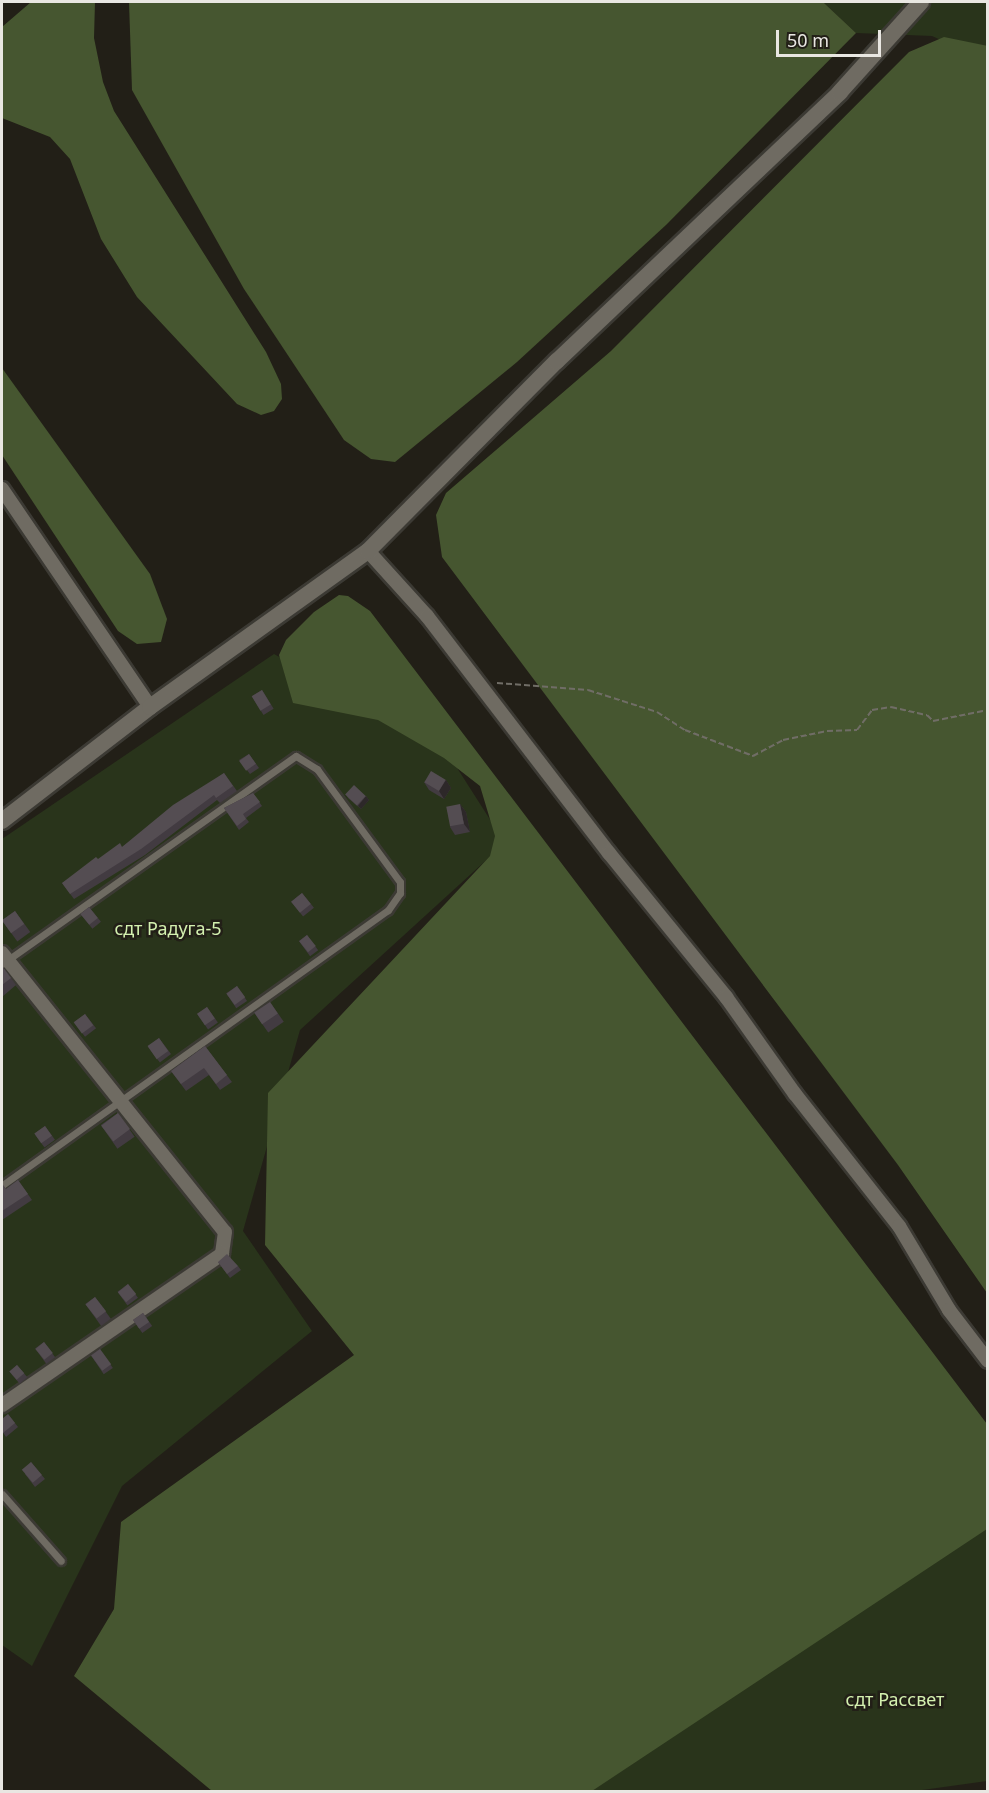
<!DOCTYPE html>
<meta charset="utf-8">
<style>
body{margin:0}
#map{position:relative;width:989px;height:1793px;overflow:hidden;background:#221f17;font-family:"Noto Sans",sans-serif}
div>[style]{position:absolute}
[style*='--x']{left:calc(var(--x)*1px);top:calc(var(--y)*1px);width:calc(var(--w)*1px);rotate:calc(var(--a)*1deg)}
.green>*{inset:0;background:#29341b}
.forest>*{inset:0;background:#465630}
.path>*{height:2px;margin-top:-1px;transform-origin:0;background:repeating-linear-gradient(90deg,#706d66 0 6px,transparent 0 9px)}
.roads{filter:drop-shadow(2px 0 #3c3a34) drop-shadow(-2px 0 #3c3a34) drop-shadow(0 2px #3c3a34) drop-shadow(0 -2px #3c3a34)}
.service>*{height:7px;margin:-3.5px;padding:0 3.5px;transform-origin:3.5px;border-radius:3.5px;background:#6f6b62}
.minor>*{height:14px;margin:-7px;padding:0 7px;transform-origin:7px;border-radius:7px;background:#6f6b62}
.tertiary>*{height:16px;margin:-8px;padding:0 8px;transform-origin:8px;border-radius:8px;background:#6f6b62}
.wall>*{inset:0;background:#423b41;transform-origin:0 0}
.shaded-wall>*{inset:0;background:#2d2829}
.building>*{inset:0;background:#544d52;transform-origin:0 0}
span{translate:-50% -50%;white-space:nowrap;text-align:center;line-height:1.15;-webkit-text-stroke:5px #221f17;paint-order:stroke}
.park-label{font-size:18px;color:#d3f0af}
.frame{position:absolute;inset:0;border:3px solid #e9e7e2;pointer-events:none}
.scale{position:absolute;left:776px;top:30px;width:105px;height:27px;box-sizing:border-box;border:3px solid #e9e7e2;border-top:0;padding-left:8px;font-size:18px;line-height:21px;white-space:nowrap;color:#e9e7e2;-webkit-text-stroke:4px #221f17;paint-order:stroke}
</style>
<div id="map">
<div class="green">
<i style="clip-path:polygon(823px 2px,987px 2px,987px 61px,932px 36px,856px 33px)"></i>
<i style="clip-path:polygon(274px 654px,445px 749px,505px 843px,300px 1030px,243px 1231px,312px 1331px,122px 1486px,32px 1666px,2px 1645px,2px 839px)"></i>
<i style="clip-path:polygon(987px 1528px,987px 1781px,908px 1792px,587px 1792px)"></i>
</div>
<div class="forest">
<i style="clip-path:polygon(31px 2px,95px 2px,94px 38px,103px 82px,114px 111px,266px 352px,281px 384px,282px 399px,274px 411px,261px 415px,237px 404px,137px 297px,101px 239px,70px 159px,50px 137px,2px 118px,2px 27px)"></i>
<i style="clip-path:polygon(129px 2px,823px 2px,856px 33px,666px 225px,517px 362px,395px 462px,371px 459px,344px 440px,244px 289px,132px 90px)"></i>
<i style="clip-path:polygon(944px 37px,988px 46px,987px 1293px,898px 1165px,442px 557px,436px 515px,446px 493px,611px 351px,909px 52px)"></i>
<i style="clip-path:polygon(2px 368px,150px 574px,167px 619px,161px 642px,137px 644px,118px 631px,2px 455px)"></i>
<i style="clip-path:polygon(339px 595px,348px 596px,370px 611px,987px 1424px,987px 1529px,592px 1791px,212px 1791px,74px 1676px,114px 1609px,121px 1522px,354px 1355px,265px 1245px,268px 1093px,490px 856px,495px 836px,480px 786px,444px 758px,378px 720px,293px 703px,279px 655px,286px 640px,314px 612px)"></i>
</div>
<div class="path">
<i style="--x:497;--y:683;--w:91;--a:4.4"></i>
<i style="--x:588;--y:690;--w:72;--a:17.7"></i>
<i style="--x:657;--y:712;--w:33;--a:33"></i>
<i style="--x:685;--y:730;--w:73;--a:20.9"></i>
<i style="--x:753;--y:756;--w:34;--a:-28"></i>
<i style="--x:783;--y:740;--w:45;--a:-11.6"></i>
<i style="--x:827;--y:731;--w:30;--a:-2"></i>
<i style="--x:857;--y:730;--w:25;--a:-53"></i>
<i style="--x:872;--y:710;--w:19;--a:-9"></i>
<i style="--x:891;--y:707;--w:37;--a:13"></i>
<i style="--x:927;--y:715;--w:8;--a:45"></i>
<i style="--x:933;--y:721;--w:56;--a:-11.3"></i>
</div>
<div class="roads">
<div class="service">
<i style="--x:2;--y:964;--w:360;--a:-35.3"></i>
<i style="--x:296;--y:756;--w:25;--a:32"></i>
<i style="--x:317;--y:769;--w:140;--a:53.7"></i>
<i style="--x:400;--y:882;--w:11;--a:90"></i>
<i style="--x:400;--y:893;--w:21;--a:125"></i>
<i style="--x:388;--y:910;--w:474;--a:144.5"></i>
<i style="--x:2;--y:1494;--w:89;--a:48.6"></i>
</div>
<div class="minor">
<i style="--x:2;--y:489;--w:263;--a:55.8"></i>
<i style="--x:368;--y:551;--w:88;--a:47.8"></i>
<i style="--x:427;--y:616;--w:299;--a:52.5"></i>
<i style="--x:609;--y:853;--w:186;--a:50.9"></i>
<i style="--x:726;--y:997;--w:119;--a:54.6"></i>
<i style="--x:795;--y:1094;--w:168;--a:51.8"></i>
<i style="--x:899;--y:1226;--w:98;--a:59.2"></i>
<i style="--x:949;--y:1310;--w:64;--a:52.6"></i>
<i style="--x:2;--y:953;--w:357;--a:51.4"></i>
<i style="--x:225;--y:1232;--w:22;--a:98"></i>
<i style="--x:222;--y:1254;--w:267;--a:145.5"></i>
</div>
<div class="tertiary">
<i style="--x:2;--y:821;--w:187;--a:-37.6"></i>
<i style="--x:150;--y:707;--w:268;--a:-35.6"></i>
<i style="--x:368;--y:551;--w:268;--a:-45.2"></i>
<i style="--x:557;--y:361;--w:390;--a:-43.5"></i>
<i style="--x:840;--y:92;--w:121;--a:-48"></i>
</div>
</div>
<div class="wall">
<i style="left:262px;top:690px;width:22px;height:12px;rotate:58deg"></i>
<i style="clip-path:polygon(249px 754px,259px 768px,250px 774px,239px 760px)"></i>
<i style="clip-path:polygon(224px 773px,237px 791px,220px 803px,217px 800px,145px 855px,74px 899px,62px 883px,122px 847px)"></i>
<i style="clip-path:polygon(446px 780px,451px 788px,444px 799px,429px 790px,424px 782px)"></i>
<i style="clip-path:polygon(253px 793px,262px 806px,246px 818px,249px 822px,239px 830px,224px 808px)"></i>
<i style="clip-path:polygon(346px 794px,366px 796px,369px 800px,361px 809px,348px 798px)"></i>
<i style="clip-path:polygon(460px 804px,466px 812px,470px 832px,455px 835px,450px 827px)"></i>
<i style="left:302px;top:893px;width:19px;height:14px;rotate:51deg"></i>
<i style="left:89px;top:907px;width:19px;height:11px;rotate:51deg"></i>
<i style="left:15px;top:911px;width:26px;height:16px;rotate:54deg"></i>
<i style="left:307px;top:935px;width:19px;height:10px;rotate:54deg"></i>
<i style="clip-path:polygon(2px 966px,16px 985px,2px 997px)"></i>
<i style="left:237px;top:986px;width:18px;height:13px;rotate:56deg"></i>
<i style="left:270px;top:1002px;width:24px;height:19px;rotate:55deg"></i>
<i style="left:207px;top:1007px;width:19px;height:12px;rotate:55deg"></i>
<i style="left:85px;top:1014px;width:18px;height:14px;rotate:52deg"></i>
<i style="left:159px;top:1038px;width:20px;height:14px;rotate:53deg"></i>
<i style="clip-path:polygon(205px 1046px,232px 1082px,220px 1090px,209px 1075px,186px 1091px,171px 1071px)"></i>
<i style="left:118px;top:1113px;width:29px;height:21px;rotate:55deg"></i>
<i style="left:45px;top:1126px;width:17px;height:13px;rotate:54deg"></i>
<i style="clip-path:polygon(18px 1180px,32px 1200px,2px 1220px,2px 1184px,6px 1189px)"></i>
<i style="clip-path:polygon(218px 1262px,238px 1266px,241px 1270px,230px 1278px)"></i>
<i style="left:128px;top:1284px;width:17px;height:13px;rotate:54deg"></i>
<i style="left:95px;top:1297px;width:27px;height:12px;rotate:54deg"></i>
<i style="left:143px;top:1313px;width:16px;height:12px;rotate:55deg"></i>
<i style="left:44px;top:1342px;width:19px;height:11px;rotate:54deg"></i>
<i style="left:100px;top:1349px;width:23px;height:11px;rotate:56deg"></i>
<i style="left:17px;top:1365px;width:16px;height:10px;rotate:50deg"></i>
<i style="clip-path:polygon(8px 1414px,18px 1427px,6px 1437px,2px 1431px)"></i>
<i style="clip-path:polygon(31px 1462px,45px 1479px,35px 1487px,25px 1474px)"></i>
</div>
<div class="shaded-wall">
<i style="clip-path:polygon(446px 780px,451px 788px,444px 799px,439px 791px)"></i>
<i style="clip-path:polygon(366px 796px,369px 800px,361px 809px,358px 806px)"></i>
<i style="clip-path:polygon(460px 804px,466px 812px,470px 832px,464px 824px)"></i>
</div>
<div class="building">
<i style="left:262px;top:690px;width:17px;height:12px;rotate:59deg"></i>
<i style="left:249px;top:754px;width:12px;height:12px;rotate:55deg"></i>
<i style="left:431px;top:771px;width:17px;height:13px;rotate:31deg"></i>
<i style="clip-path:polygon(224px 773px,233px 786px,216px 798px,214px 795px,141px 849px,70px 894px,62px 883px,96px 857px,98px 859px,120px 843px,122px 847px,173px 805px)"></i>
<i style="left:354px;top:785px;width:16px;height:13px;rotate:43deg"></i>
<i style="clip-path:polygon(253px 793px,260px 802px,243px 814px,246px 819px,237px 826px,224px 808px)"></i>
<i style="left:460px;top:804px;width:20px;height:14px;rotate:79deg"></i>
<i style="left:302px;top:893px;width:14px;height:14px;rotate:51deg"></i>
<i style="left:89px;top:907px;width:14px;height:11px;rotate:51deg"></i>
<i style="left:15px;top:911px;width:16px;height:16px;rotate:55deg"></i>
<i style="left:307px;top:935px;width:14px;height:10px;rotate:51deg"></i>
<i style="clip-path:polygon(2px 966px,11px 978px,2px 985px)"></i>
<i style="left:237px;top:986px;width:14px;height:13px;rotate:54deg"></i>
<i style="left:270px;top:1002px;width:14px;height:19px;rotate:56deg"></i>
<i style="left:207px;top:1007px;width:14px;height:12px;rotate:56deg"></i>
<i style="left:85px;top:1014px;width:14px;height:14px;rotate:54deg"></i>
<i style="left:159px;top:1038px;width:16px;height:14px;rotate:55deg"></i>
<i style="clip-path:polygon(205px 1046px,227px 1075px,216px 1084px,204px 1068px,181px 1084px,171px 1071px)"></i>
<i style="left:118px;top:1113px;width:20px;height:21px;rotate:53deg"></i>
<i style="left:45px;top:1126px;width:12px;height:13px;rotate:55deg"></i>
<i style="clip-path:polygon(18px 1180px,28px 1194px,2px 1211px,2px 1184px,6px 1189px)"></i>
<i style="clip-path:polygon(227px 1254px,238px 1266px,227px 1274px,218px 1262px)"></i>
<i style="left:128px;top:1284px;width:13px;height:13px;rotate:51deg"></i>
<i style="left:95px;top:1297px;width:18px;height:12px;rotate:52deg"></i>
<i style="left:143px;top:1313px;width:11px;height:12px;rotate:56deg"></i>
<i style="left:44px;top:1342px;width:14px;height:11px;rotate:51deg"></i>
<i style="left:100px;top:1349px;width:19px;height:11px;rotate:54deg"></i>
<i style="left:17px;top:1365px;width:11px;height:10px;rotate:49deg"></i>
<i style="clip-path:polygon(8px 1414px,15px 1423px,3px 1433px,2px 1431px,2px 1419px)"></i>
<i style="left:31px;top:1462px;width:17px;height:12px;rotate:50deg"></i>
</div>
<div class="park-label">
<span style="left:168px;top:928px">сдт Радуга-5</span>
<span style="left:895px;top:1699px">сдт Рассвет</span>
</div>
<div class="frame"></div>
<div class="scale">50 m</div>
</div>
